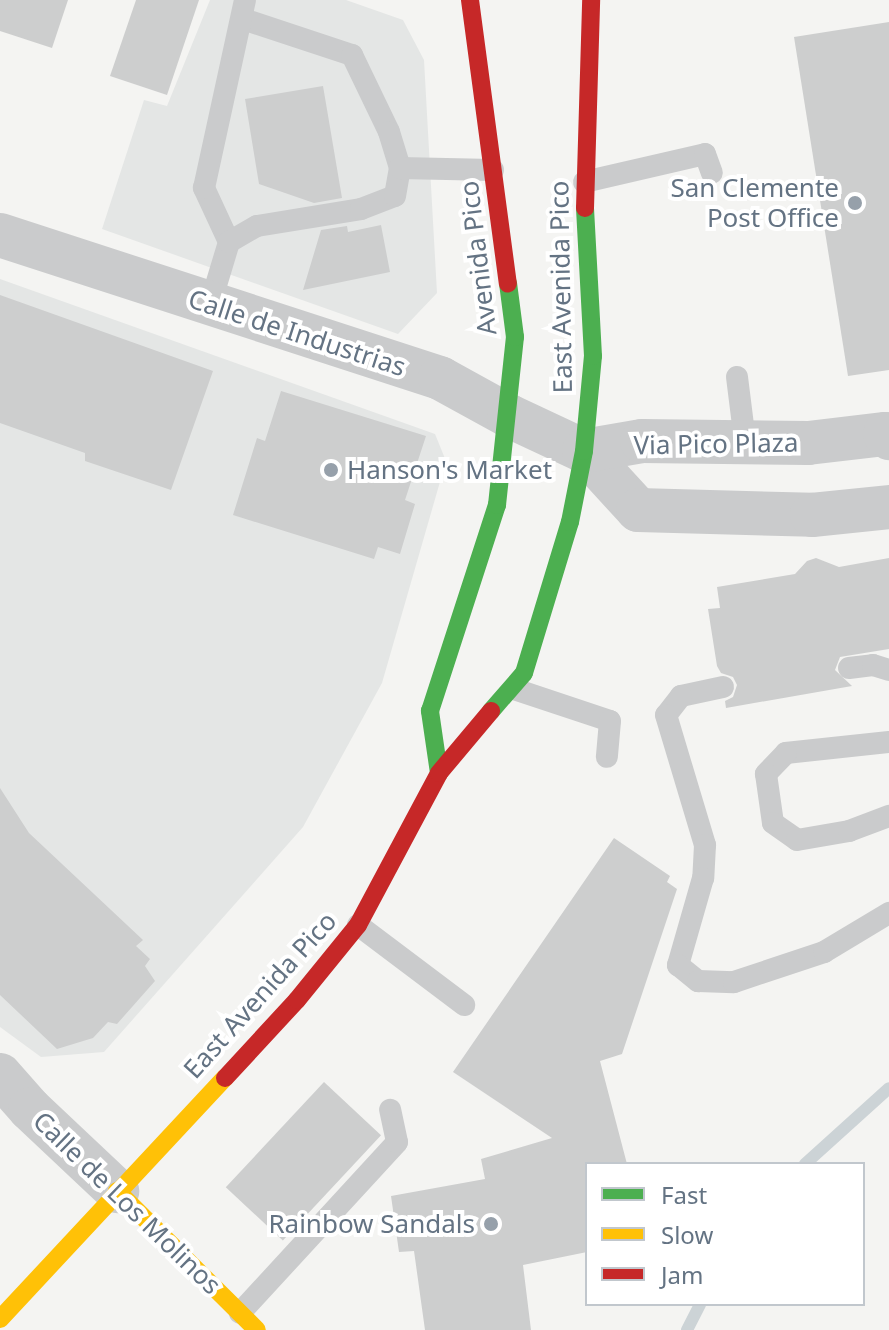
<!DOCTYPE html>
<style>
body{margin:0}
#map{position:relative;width:889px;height:1330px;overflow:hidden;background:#f4f4f2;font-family:"Noto Sans",sans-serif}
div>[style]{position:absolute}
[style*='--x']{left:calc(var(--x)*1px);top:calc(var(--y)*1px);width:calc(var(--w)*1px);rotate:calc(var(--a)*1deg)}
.built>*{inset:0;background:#e4e6e5}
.stream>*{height:12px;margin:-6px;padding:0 6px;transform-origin:6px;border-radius:6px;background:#ccd3d6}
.building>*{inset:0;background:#cdcece;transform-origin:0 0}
.lane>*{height:22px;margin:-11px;padding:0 11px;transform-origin:11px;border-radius:11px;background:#cacbcc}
.street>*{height:44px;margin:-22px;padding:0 22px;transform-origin:22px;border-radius:22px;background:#cacbcc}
.fast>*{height:18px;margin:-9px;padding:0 9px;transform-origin:9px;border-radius:9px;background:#4caf50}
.slow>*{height:18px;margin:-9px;padding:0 9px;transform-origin:9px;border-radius:9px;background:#ffc107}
.jam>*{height:18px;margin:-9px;padding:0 9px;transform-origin:9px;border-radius:9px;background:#c62828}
.dots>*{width:22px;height:22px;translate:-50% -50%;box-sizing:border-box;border:4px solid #fff;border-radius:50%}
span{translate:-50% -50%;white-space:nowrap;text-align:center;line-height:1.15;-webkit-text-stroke:8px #fff;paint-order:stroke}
.poi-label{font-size:26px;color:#647383}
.right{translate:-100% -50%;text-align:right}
.left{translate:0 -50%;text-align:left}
.street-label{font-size:26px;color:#647383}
.legend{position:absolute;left:585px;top:1162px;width:280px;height:144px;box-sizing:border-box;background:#fff;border:2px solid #c1c7cd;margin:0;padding:10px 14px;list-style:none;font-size:24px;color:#647383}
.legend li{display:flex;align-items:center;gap:16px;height:40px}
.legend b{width:40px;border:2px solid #c1c7cd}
</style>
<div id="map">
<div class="built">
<i style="clip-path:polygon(210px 0,346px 0,403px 20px,424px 60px,437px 293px,398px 334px,102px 229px,144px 100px,167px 106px)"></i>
<i style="clip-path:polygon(0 279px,435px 434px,446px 461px,382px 683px,303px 827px,104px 1052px,41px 1057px,0 1027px)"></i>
</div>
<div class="stream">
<i style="--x:805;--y:1164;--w:113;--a:-42.1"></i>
<i style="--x:687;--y:1330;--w:29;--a:-63"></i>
</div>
<div class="building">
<i style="clip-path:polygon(0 0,68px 0,52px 48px,0 31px)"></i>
<i style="clip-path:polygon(136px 0,199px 0,167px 95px,110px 76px)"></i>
<i style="clip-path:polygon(889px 22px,889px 370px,848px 376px,794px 37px)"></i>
<i style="clip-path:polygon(323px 86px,342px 198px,314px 203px,259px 184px,245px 99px)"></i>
<i style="clip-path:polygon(381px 225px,390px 272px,303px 290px,321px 230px,347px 226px,348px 232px)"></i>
<i style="clip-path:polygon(0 295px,213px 371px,171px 490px,85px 461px,85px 453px,0 423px)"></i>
<i style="clip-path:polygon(281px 391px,426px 436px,405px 500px,415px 504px,400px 554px,378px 547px,374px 559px,233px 515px,257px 438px,265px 441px)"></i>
<i style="clip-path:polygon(816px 558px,839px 567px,889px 558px,889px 649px,840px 657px,835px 670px,852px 686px,726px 708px,725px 701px,733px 697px,737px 685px,733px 677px,721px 673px,717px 666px,708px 609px,720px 608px,717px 587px,795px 574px,807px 561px)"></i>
<i style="clip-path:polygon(0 788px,29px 833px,143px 940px,136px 946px,150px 959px,145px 966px,155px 981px,117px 1024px,108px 1022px,93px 1038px,57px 1049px,0 995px)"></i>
<i style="clip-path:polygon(614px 838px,670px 876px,667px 882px,677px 889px,622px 1054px,600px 1061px,627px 1164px,587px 1164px,587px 1252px,523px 1265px,531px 1330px,425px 1330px,414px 1251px,399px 1252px,391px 1196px,485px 1179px,481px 1159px,552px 1138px,453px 1072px)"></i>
<i style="left:324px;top:1082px;width:78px;height:144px;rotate:43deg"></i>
</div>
<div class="lane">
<i style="--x:243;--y:19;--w:115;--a:18.3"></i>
<i style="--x:352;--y:55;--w:85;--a:64.3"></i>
<i style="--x:389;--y:132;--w:38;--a:73"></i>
<i style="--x:584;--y:182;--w:124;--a:-13"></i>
<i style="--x:705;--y:154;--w:20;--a:70"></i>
<i style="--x:229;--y:242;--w:60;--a:-114.8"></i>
<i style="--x:204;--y:188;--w:192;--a:-77.7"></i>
<i style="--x:210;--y:305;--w:66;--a:-73.2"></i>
<i style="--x:229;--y:242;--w:32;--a:-30"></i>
<i style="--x:257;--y:226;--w:105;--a:-9.3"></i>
<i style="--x:361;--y:209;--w:36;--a:-21"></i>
<i style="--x:395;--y:196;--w:28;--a:-80"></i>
<i style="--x:400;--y:168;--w:93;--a:1.2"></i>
<i style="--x:737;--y:377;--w:64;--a:82.9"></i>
<i style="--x:849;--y:668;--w:24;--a:-7"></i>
<i style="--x:873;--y:665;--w:17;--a:17"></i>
<i style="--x:723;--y:687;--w:43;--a:167.9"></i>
<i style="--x:681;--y:696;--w:24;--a:128"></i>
<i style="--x:666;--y:715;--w:136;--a:73.3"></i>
<i style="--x:705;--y:845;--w:33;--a:93"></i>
<i style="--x:703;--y:878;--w:91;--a:106"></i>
<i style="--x:678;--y:965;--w:26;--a:39"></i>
<i style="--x:698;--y:981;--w:36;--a:2"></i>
<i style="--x:734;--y:982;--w:95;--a:-18.4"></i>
<i style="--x:824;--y:952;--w:76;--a:-31"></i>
<i style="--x:514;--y:689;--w:101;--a:18.4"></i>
<i style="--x:610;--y:721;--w:36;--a:95"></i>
<i style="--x:889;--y:742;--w:104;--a:173.9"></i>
<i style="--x:786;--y:753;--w:29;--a:134"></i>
<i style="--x:766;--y:774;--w:49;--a:81.9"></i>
<i style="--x:773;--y:823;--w:29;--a:35"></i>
<i style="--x:797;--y:840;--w:53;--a:-9.8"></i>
<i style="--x:849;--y:831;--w:43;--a:-20.6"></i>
<i style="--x:358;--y:925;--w:133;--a:37"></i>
<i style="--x:240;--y:1313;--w:232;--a:-47.4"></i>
<i style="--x:397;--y:1142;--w:33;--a:-102"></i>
</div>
<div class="street">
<i style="--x:0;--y:235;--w:463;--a:18"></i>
<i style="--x:440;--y:378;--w:79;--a:28.8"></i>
<i style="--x:509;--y:416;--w:83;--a:25"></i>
<i style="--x:584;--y:451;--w:80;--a:47.5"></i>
<i style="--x:638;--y:510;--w:174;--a:1.6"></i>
<i style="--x:812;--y:515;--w:77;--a:-5.9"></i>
<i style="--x:584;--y:451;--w:59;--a:-9.8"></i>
<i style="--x:642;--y:441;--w:166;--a:0.7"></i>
<i style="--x:808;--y:443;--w:78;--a:-6.7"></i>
<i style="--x:885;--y:434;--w:6;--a:45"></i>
<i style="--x:0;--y:1075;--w:45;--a:48.6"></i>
<i style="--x:30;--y:1109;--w:120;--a:43.3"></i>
</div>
<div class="fast">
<i style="--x:491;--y:711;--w:50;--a:-49"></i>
<i style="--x:524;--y:673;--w:158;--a:-73.1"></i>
<i style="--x:570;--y:522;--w:72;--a:-78.8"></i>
<i style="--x:584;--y:451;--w:95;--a:-84.6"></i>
<i style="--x:593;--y:356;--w:148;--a:-93.1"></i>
<i style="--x:439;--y:773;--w:63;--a:-98.3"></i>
<i style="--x:430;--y:711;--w:217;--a:-72"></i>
<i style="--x:497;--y:505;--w:169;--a:-83.9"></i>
<i style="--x:515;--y:337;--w:54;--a:-97.4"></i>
</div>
<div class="slow">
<i style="--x:117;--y:1191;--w:197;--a:44.8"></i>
<i style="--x:0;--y:1319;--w:330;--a:-47"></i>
</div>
<div class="jam">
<i style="--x:470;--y:0;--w:286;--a:82.4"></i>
<i style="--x:585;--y:208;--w:208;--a:-88.3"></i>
<i style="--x:225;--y:1078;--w:106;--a:-47.3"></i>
<i style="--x:297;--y:1000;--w:97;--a:-50.9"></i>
<i style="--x:358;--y:925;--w:172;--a:-61.9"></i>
<i style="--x:439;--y:773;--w:81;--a:-50"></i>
</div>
<div class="dots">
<i style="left:855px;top:203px;background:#96a0aa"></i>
<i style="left:331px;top:470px;background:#96a0aa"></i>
<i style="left:491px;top:1224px;background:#96a0aa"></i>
</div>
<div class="poi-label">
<span class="right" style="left:839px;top:203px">San Clemente<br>Post Office</span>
<span class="left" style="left:347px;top:470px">Hanson's Market</span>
<span class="right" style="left:475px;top:1224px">Rainbow Sandals</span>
</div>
<div class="street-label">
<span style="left:478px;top:258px;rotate:-97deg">Avenida Pico</span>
<span style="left:561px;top:287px;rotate:-91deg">East Avenida Pico</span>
<span style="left:297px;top:333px;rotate:18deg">Calle de Industrias</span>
<span style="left:716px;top:444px;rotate:-1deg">Via Pico Plaza</span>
<span style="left:260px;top:995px;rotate:-48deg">East Avenida Pico</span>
<span style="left:127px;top:1203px;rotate:44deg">Calle de Los Molinos</span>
</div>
<ul class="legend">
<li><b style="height:10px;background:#4caf50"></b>Fast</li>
<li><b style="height:10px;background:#ffc107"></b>Slow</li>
<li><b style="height:10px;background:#c62828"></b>Jam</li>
</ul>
</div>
